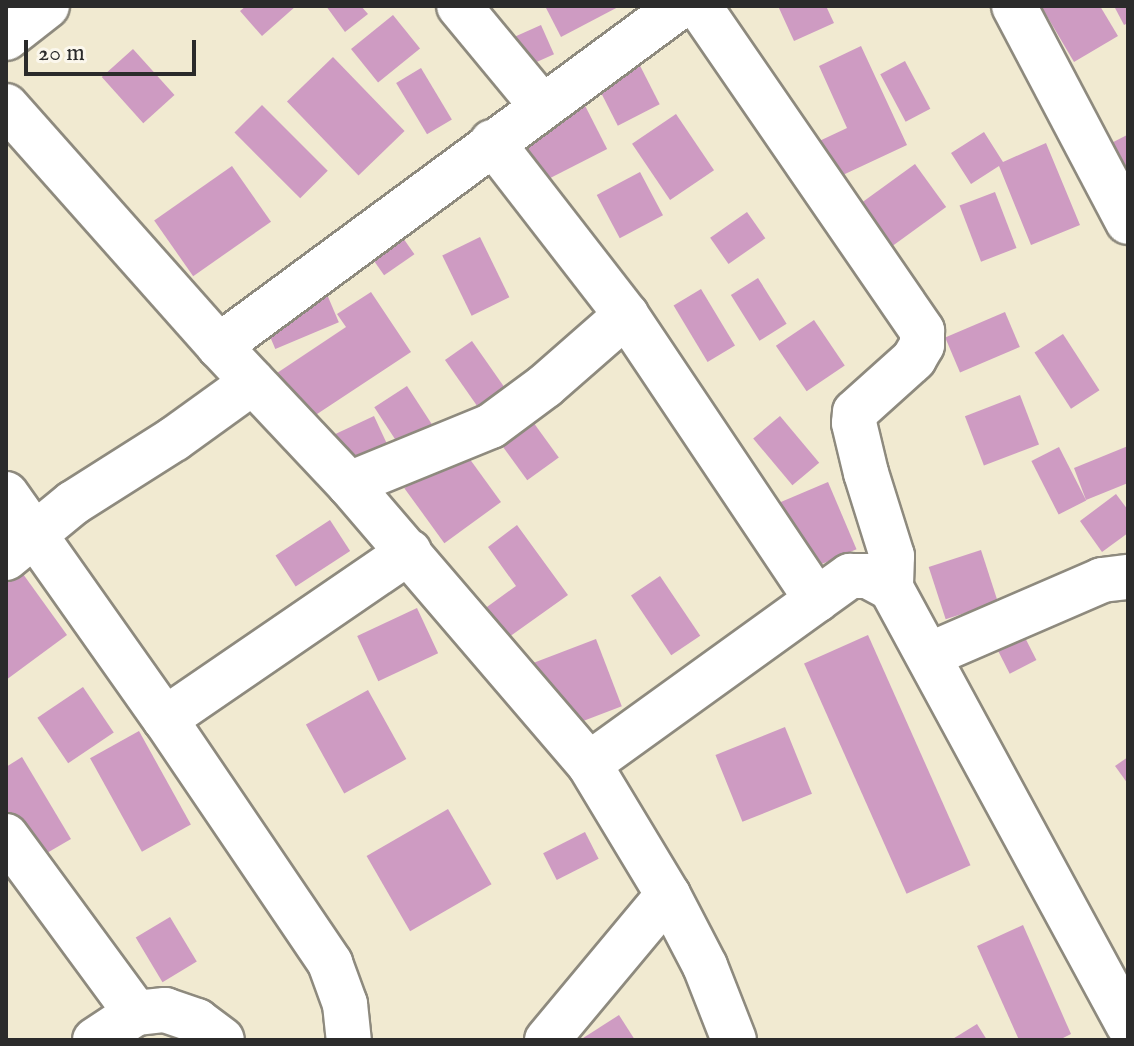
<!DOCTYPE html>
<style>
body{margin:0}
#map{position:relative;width:1134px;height:1046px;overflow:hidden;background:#f1ead1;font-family:"IM FELL English",serif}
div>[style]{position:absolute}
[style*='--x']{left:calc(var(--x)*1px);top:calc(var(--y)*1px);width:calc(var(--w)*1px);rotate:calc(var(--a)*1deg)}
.building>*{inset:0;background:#ce9bc2;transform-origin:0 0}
.roads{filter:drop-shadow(2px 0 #8e8a7e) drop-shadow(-2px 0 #8e8a7e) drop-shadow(0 2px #8e8a7e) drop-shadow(0 -2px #8e8a7e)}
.minor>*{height:44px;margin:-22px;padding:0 22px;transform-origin:22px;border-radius:22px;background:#fff}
span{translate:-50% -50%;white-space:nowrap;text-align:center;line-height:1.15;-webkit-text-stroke:6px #fbf7ec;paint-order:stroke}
.frame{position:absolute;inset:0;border:8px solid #2b2b2b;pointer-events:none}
.scale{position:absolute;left:24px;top:40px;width:172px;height:36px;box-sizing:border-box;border:4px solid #2b2b2b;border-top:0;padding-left:10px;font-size:24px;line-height:28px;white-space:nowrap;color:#2b2b2b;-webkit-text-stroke:6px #fbf7ec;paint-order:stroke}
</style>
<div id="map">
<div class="building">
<i style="clip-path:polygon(246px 6px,296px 6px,262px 36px,240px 11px)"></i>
<i style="clip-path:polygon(326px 6px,361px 6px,368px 14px,345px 32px)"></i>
<i style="clip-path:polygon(545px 6px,620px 6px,561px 37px)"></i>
<i style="clip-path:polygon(778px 6px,826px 6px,834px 23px,794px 41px)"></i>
<i style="clip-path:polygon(1041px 6px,1100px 6px,1118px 36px,1074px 62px)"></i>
<i style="clip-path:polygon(1114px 6px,1128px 6px,1128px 23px,1124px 25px)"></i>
<i style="left:393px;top:15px;width:43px;height:54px;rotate:51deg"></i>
<i style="left:541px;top:25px;width:32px;height:43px;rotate:66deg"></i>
<i style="clip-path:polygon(861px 46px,907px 145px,815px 188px,798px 151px,847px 128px,819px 66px)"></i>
<i style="left:133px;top:49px;width:62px;height:42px;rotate:48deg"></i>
<i style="left:632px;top:50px;width:61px;height:47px;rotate:63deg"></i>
<i style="left:333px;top:57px;width:103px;height:64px;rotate:46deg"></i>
<i style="left:905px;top:61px;width:54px;height:28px;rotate:62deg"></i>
<i style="left:421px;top:68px;width:60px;height:29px;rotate:59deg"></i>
<i style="left:574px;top:84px;width:73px;height:77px;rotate:63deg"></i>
<i style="left:262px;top:105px;width:93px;height:39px;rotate:45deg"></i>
<i style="left:676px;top:114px;width:68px;height:53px;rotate:56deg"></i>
<i style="clip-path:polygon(984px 132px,1003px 162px,1046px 143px,1080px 225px,1031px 245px,999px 166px,971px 184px,951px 153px)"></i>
<i style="clip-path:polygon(1127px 135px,1128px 138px,1128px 188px,1092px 153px)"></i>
<i style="left:915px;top:164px;width:53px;height:69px;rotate:54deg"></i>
<i style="left:232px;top:166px;width:68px;height:95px;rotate:55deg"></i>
<i style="left:640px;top:172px;width:49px;height:49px;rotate:62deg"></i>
<i style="left:995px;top:192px;width:60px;height:38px;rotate:69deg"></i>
<i style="left:380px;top:205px;width:60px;height:37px;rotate:55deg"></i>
<i style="left:747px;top:212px;width:32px;height:45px;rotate:55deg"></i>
<i style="left:480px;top:237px;width:67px;height:42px;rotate:64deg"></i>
<i style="left:315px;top:266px;width:61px;height:69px;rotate:67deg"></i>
<i style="left:758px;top:278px;width:54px;height:32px;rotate:58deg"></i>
<i style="left:701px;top:289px;width:66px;height:32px;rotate:59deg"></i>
<i style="clip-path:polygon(371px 292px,411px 352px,305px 422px,274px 375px,346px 327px,337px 314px)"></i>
<i style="left:1005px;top:312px;width:38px;height:65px;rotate:67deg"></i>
<i style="left:814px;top:320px;width:55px;height:46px;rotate:56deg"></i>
<i style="left:1063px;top:334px;width:67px;height:34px;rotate:57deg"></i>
<i style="left:472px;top:341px;width:72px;height:33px;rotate:55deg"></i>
<i style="left:407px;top:386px;width:74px;height:39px;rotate:57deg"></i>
<i style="left:1020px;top:395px;width:53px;height:59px;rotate:69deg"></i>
<i style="left:520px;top:404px;width:66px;height:39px;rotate:54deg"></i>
<i style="left:374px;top:416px;width:38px;height:55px;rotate:65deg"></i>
<i style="left:780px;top:416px;width:61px;height:35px;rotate:50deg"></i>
<i style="clip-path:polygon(1128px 446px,1128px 483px,1086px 500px,1074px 468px)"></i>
<i style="left:461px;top:447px;width:68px;height:70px;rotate:54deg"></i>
<i style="left:1059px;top:447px;width:60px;height:31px;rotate:63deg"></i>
<i style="left:828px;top:482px;width:73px;height:83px;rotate:67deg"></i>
<i style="clip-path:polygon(1116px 494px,1128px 510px,1128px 533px,1102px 552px,1080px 521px)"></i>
<i style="left:330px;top:520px;width:37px;height:65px;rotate:57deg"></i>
<i style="clip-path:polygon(517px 525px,568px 595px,491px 650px,469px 620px,516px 586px,488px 547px)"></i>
<i style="left:981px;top:550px;width:55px;height:55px;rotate:72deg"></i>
<i style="clip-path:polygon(18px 567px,67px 635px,6px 680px,6px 575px)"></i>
<i style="left:660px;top:576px;width:72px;height:35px;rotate:56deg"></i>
<i style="left:417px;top:608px;width:50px;height:66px;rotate:65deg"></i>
<i style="left:1016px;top:620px;width:45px;height:30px;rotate:63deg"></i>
<i style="left:868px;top:635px;width:252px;height:70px;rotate:66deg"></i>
<i style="left:596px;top:639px;width:72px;height:68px;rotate:69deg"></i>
<i style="left:83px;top:687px;width:55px;height:55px;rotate:56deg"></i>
<i style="left:368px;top:690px;width:79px;height:71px;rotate:61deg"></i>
<i style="left:785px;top:727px;width:72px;height:75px;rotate:68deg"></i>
<i style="left:139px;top:731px;width:107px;height:56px;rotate:61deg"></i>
<i style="clip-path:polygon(22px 757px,71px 839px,28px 864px,6px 828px,6px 767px)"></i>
<i style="clip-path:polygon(1128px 757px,1128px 784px,1115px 766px)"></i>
<i style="left:448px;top:809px;width:87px;height:94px;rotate:60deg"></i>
<i style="left:585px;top:832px;width:30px;height:47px;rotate:63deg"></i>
<i style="left:170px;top:917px;width:52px;height:40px;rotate:59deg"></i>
<i style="clip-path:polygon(1023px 925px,1071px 1034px,1059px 1040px,1019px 1040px,977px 946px)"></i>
<i style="clip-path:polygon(619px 1015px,635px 1040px,580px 1040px)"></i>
<i style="clip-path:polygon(977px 1024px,987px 1040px,951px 1040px)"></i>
</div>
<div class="roads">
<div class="minor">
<i style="--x:459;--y:6;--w:129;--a:50.4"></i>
<i style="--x:699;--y:6;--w:394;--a:55.5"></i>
<i style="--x:922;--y:331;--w:14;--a:90"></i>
<i style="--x:922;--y:345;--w:16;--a:120"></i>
<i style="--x:914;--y:359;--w:79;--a:138.1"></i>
<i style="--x:855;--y:412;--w:11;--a:95"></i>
<i style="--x:854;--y:423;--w:51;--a:76.5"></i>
<i style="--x:866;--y:473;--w:87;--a:72.6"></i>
<i style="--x:892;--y:556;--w:32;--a:92"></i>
<i style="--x:1014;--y:6;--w:244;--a:62.2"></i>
<i style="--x:6;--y:38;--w:52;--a:-38"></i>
<i style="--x:6;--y:106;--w:321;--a:48.4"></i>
<i style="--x:219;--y:346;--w:190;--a:46.7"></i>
<i style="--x:349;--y:484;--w:369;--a:49.4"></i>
<i style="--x:589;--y:764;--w:153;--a:58.9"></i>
<i style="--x:668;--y:895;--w:80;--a:62.5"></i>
<i style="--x:705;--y:966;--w:79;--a:68.6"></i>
<i style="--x:492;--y:142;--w:219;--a:52.2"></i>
<i style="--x:626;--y:315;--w:343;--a:56.2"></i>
<i style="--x:219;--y:346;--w:573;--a:-36.41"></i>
<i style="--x:349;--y:484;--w:153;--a:-22.2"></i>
<i style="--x:491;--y:426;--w:67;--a:-36.5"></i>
<i style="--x:545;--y:386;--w:108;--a:-41.2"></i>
<i style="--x:6;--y:494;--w:276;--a:54.8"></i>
<i style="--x:165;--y:719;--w:295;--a:55.9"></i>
<i style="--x:330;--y:963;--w:44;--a:69.9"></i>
<i style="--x:345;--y:1004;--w:36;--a:84"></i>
<i style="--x:6;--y:558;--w:87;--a:-39.4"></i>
<i style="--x:73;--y:503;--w:120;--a:-32.4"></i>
<i style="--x:174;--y:439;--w:97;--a:-35.8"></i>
<i style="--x:929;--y:655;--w:189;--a:-23.4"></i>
<i style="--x:1102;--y:580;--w:26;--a:-7"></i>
<i style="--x:165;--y:719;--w:296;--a:-34.4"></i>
<i style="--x:589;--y:764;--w:322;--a:-35.8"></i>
<i style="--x:850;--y:576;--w:18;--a:0"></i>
<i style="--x:868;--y:576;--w:26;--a:28"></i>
<i style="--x:891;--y:588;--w:497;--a:61.5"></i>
<i style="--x:6;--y:836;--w:220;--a:53.7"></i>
<i style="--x:95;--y:1040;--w:49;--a:-33.4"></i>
<i style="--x:136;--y:1013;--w:29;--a:-6"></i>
<i style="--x:165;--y:1010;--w:34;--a:19"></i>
<i style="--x:197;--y:1021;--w:31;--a:37"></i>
<i style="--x:547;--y:1040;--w:189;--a:-50.2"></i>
</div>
</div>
<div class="frame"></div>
<div class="scale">20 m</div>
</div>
